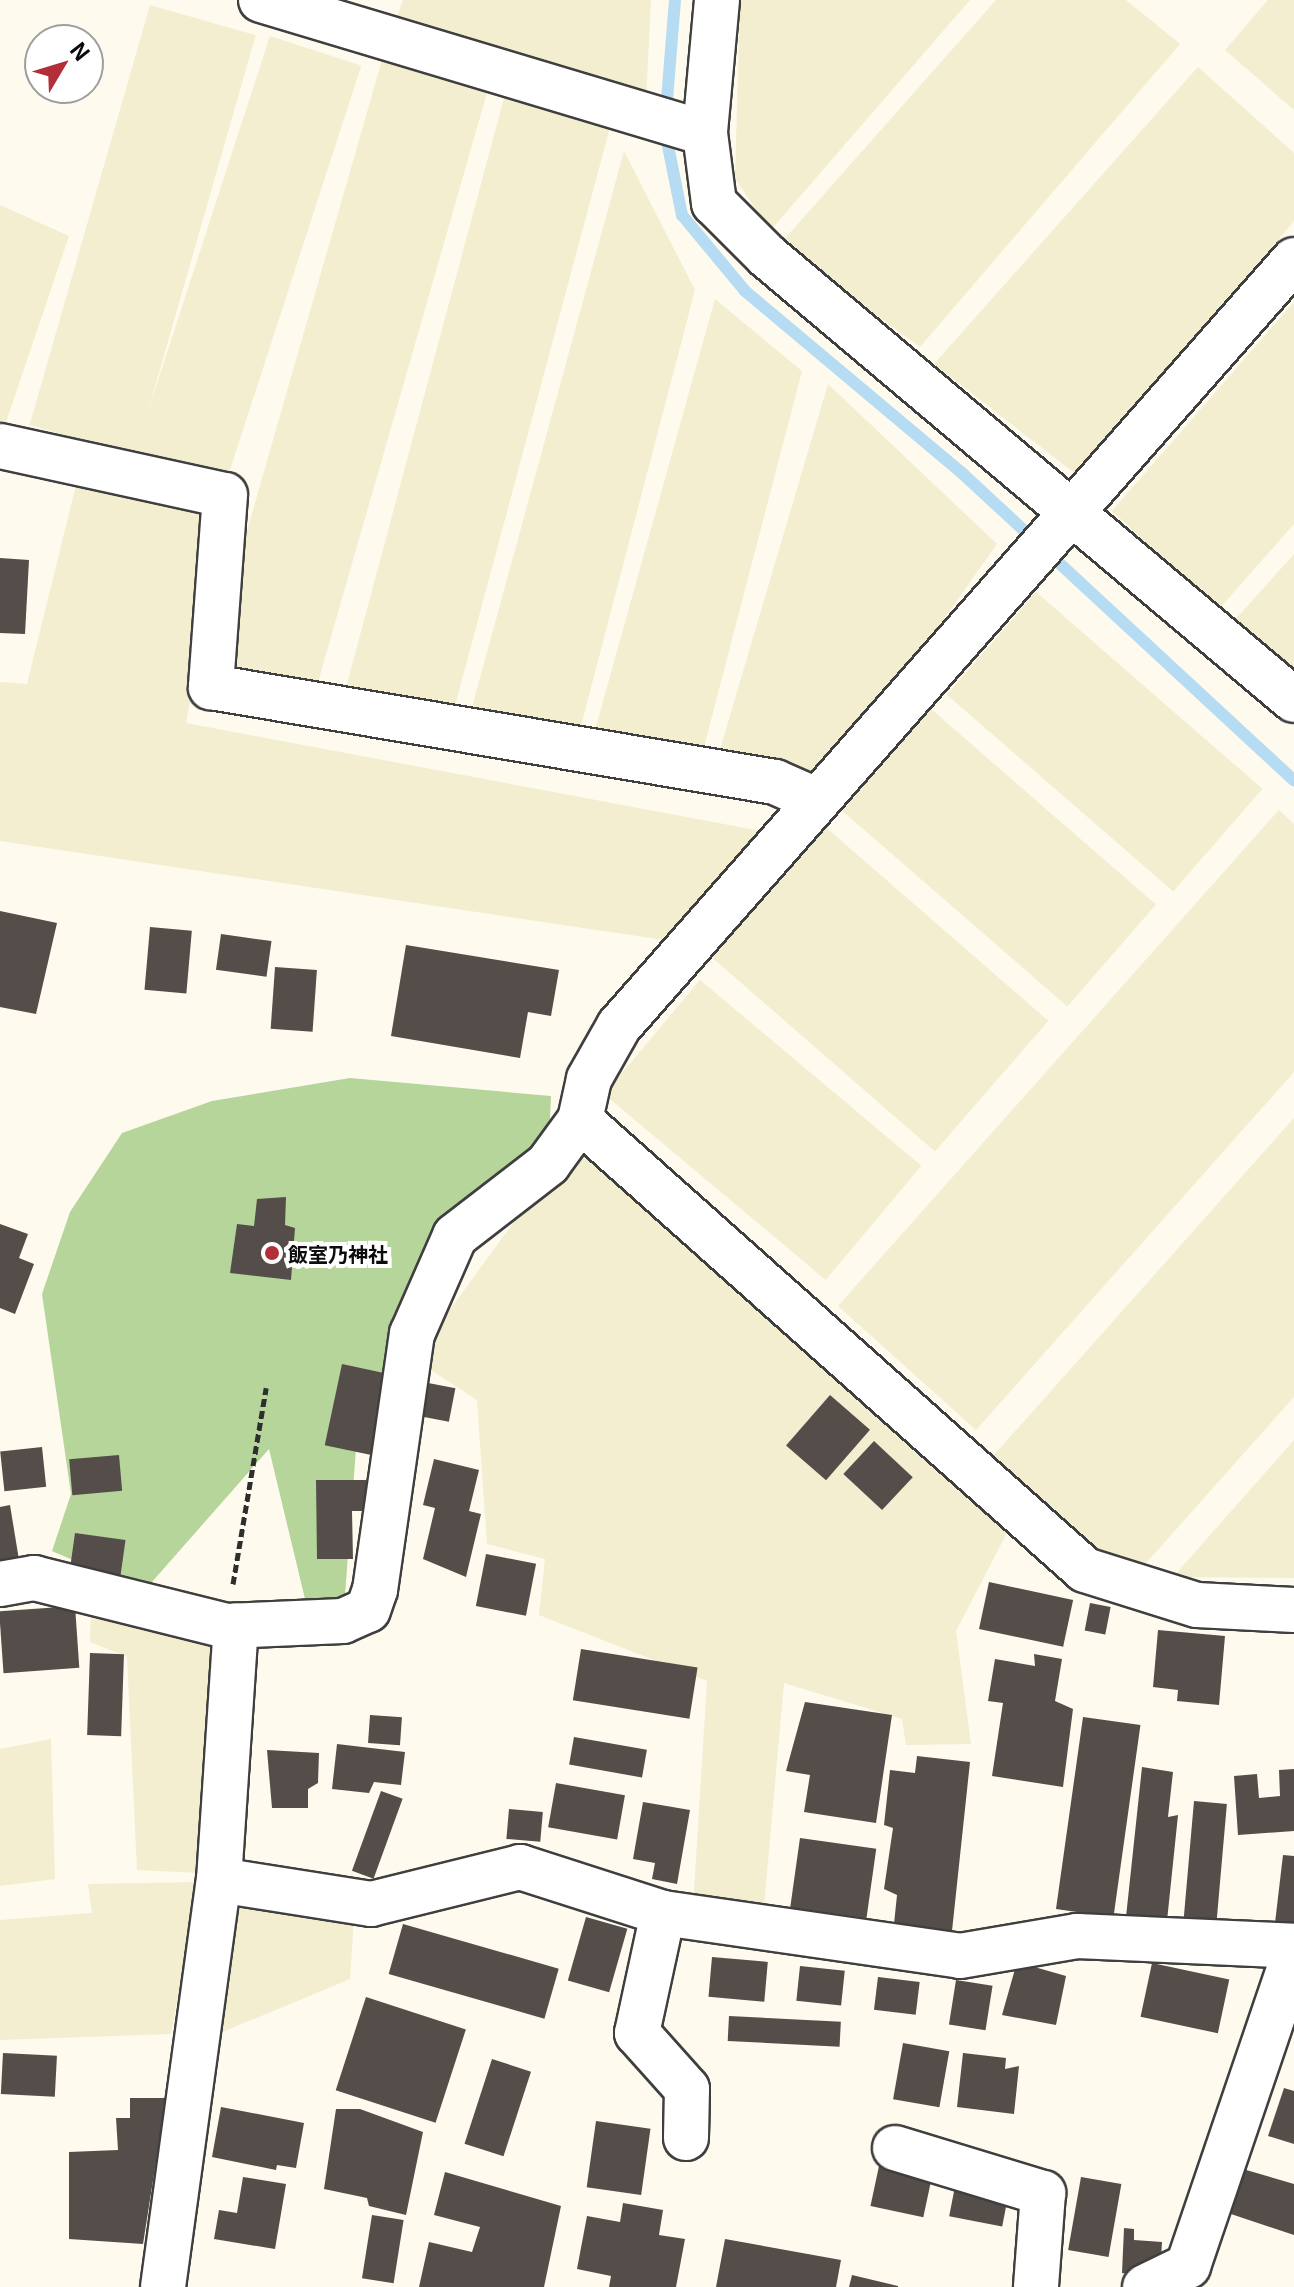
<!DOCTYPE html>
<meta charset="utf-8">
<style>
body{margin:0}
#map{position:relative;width:1294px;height:2287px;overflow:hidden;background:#fefaed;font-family:Georgia,"Noto Sans JP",serif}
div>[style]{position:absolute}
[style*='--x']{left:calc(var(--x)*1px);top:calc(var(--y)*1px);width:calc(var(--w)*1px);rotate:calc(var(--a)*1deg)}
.farmland>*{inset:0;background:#f2eecf;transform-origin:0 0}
.forest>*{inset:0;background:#b6d59a}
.stream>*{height:12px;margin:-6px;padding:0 6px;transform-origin:6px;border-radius:6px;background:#b5dcf2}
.building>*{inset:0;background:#544d49;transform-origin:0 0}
.path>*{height:5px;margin-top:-2.5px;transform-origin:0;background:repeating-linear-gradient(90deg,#2e2e2e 0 8px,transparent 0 12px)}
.roads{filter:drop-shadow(2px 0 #3f3f3f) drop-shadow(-2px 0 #3f3f3f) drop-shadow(0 2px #3f3f3f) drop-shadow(0 -2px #3f3f3f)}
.minor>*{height:44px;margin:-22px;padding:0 22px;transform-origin:22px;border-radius:22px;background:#fff}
.dots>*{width:22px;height:22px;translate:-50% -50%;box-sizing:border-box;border:4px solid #fff;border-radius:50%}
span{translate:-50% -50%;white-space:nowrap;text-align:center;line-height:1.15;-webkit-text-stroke:8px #fff;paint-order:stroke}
.poi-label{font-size:20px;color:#0c0c0c;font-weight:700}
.left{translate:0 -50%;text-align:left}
.north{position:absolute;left:24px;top:24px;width:80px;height:80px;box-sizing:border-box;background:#fff;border:2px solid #9e9e9e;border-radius:50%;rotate:52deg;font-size:22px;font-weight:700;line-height:32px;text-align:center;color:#0c0c0c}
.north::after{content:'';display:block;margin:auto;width:28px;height:36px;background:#b22e38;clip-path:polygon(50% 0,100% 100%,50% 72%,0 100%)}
</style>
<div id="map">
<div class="farmland">
<i style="clip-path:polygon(403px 0,651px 0,646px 100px,394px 26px)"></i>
<i style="clip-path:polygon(740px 0,970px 0,770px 231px,735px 178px)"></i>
<i style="clip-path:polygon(996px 0,1126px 0,1180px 44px,920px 347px,780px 244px)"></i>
<i style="clip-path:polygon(1268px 0,1294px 0,1294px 110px,1225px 50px)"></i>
<i style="left:150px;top:5px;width:110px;height:437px;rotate:16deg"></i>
<i style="left:270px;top:36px;width:96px;height:437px;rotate:18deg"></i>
<i style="left:382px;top:60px;width:110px;height:631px;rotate:16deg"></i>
<i style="clip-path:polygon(1198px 67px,1294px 153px,1294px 221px,1078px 476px,934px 364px)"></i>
<i style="left:504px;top:98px;width:110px;height:613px;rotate:15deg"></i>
<i style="clip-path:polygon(624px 151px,695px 290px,577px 741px,471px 711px)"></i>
<i style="clip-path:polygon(0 205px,69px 236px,0 440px)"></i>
<i style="clip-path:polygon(715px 299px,802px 371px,698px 770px,592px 741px)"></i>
<i style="clip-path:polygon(1294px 302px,1294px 524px,1218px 610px,1112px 511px)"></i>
<i style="clip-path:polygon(828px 384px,997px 544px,824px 788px,716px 763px)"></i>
<i style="clip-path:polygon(79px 473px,225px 495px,186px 723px,761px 831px,691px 944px,0 841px,0 682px,27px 684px)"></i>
<i style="clip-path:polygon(1294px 554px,1294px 676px,1233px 622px)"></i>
<i style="left:1036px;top:592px;width:300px;height:136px;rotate:41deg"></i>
<i style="left:931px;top:709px;width:298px;height:135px;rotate:41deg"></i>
<i style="clip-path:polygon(1279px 810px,1294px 824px,1294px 1072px,976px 1430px,838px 1306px)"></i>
<i style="left:822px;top:824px;width:300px;height:173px;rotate:41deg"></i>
<i style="left:700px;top:980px;width:289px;height:149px;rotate:40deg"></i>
<i style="clip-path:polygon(1294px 1118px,1294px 1397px,1131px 1580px,993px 1456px)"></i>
<i style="clip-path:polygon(580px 1131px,1010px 1527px,956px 1631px,971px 1744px,906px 1745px,902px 1719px,784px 1683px,762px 1928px,692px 1924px,707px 1681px,539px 1615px,545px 1559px,487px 1544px,477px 1400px,414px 1359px)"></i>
<i style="clip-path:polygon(1294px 1440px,1294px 1578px,1173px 1577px)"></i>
<i style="clip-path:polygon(91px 1609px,211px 1645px,198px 1873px,137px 1870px,127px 1657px,90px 1642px)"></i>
<i style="clip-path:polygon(51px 1739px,55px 1879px,0 1886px,0 1749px)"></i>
<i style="clip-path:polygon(198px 1882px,171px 2034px,0 2040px,0 1920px,92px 1913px,88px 1884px)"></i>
<i style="clip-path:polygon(231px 1900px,354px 1917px,350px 1979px,208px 2038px)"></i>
</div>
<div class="forest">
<i style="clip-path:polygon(350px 1078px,551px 1096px,548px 1164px,434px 1286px,358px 1423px,343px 1621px,305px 1599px,269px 1449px,144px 1591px,52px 1551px,71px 1494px,42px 1294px,70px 1212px,122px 1133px,212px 1101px)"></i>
</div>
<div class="stream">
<i style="--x:666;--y:112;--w:112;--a:-85.4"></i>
<i style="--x:665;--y:131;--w:86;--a:78.6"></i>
<i style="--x:682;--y:215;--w:99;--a:50.3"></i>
<i style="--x:745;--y:291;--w:285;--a:40"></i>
<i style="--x:963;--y:474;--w:451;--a:42.8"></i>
</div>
<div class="building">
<i style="clip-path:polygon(0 558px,29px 560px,25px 634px,0 633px)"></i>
<i style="clip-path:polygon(0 911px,57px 923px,36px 1014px,0 1007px)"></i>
<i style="left:150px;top:927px;width:42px;height:63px;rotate:5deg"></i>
<i style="left:221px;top:934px;width:51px;height:36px;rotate:8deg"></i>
<i style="clip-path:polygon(406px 945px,559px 970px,551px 1016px,528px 1012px,520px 1058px,391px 1036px)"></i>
<i style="left:275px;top:967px;width:42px;height:62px;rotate:4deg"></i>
<i style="clip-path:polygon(286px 1197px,285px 1225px,295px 1228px,291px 1280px,230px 1273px,237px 1224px,254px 1226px,257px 1199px)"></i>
<i style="clip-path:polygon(0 1224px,28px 1234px,19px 1258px,34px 1264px,15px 1314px,0 1308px)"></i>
<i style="left:342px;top:1364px;width:50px;height:83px;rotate:12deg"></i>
<i style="left:423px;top:1382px;width:33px;height:34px;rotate:11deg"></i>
<i style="left:830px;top:1395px;width:53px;height:67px;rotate:41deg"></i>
<i style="left:874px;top:1441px;width:53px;height:45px;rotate:43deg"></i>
<i style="left:42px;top:1447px;width:40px;height:42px;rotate:84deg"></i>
<i style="left:119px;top:1455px;width:36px;height:50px;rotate:85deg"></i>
<i style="clip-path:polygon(434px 1459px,479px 1470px,469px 1511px,481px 1514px,466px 1577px,423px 1559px,435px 1508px,423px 1505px)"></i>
<i style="clip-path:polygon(316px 1480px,366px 1480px,366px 1511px,352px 1511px,353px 1559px,317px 1559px)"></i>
<i style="clip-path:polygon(10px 1505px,19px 1560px,0 1563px,0 1507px)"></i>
<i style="left:75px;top:1533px;width:51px;height:36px;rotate:8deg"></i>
<i style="left:486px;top:1554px;width:51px;height:53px;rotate:11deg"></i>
<i style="left:989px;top:1582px;width:86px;height:48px;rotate:12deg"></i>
<i style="left:1090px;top:1603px;width:21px;height:28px;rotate:11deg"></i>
<i style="left:75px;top:1606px;width:62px;height:76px;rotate:86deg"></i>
<i style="clip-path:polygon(1158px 1630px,1225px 1636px,1219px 1705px,1177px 1701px,1178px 1690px,1153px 1687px)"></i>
<i style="left:581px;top:1649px;width:118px;height:52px;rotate:9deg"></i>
<i style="left:90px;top:1653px;width:34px;height:82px;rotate:2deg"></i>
<i style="clip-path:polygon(1034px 1654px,1062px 1659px,1055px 1701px,1073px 1709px,1063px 1787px,992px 1776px,1003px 1703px,988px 1701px,995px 1659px,1035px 1666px)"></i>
<i style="clip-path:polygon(805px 1702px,892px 1715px,876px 1823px,804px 1812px,810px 1775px,786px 1771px)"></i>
<i style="left:370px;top:1715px;width:32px;height:28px;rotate:4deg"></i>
<i style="left:1083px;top:1717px;width:58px;height:194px;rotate:8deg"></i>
<i style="left:574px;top:1737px;width:74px;height:28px;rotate:10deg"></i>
<i style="clip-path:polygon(337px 1744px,405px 1752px,401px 1785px,374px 1782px,369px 1793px,332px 1789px)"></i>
<i style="clip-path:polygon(267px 1750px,319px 1753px,318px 1783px,308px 1789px,308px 1808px,272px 1808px)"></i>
<i style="clip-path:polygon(917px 1756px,970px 1762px,952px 1931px,894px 1924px,897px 1895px,884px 1889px,893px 1828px,884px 1825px,890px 1770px,915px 1773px)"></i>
<i style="clip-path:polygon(1142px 1767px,1173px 1772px,1168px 1817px,1178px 1815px,1167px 1921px,1126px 1917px)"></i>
<i style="clip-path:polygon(1294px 1769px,1294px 1831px,1238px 1835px,1234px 1776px,1257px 1774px,1259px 1798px,1280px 1796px,1279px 1770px)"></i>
<i style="left:556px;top:1783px;width:70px;height:45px;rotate:10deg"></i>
<i style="left:381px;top:1791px;width:23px;height:85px;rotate:20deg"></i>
<i style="left:1194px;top:1801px;width:33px;height:117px;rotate:5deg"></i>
<i style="clip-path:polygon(643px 1802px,690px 1810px,677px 1884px,652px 1879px,655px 1863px,633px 1859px)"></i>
<i style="left:509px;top:1809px;width:34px;height:30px;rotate:5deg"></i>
<i style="left:800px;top:1838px;width:77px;height:70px;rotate:8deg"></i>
<i style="clip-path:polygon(1283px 1855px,1294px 1856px,1294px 1926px,1275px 1923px)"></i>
<i style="left:586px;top:1917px;width:43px;height:66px;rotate:16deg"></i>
<i style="left:403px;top:1924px;width:162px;height:52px;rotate:16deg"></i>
<i style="left:712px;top:1957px;width:56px;height:40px;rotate:5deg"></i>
<i style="clip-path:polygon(1017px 1962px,1066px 1976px,1056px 2025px,1002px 2015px)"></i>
<i style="left:1152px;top:1963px;width:79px;height:55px;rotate:12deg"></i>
<i style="left:800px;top:1966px;width:45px;height:35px;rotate:6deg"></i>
<i style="left:878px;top:1977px;width:42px;height:33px;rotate:7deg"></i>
<i style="left:956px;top:1980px;width:37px;height:45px;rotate:9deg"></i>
<i style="left:366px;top:1997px;width:105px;height:98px;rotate:18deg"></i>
<i style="left:729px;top:2016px;width:112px;height:25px;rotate:3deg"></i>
<i style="left:903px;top:2043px;width:47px;height:57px;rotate:10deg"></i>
<i style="left:3px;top:2053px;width:54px;height:41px;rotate:3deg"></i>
<i style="clip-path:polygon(963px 2053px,1006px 2058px,1005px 2069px,1019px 2066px,1014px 2114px,957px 2107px)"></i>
<i style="left:492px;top:2059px;width:41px;height:89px;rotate:18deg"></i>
<i style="clip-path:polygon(1284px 2088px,1294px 2091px,1294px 2144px,1268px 2136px)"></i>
<i style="clip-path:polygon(130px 2098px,166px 2098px,143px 2244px,69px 2239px,69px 2152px,118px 2150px,116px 2118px,130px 2118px)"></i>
<i style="clip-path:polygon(221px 2107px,304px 2123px,296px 2168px,277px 2165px,276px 2170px,212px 2157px)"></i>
<i style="clip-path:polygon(336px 2109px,360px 2109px,423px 2132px,406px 2215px,369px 2206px,367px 2198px,324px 2189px)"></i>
<i style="left:596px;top:2121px;width:55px;height:67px;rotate:8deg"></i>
<i style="left:879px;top:2166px;width:54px;height:41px;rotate:12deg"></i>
<i style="clip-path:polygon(1236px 2167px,1294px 2184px,1294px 2235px,1222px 2211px)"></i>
<i style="clip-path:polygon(445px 2172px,561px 2206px,544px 2287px,419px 2287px,429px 2242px,472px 2252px,480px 2227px,434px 2215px)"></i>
<i style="left:957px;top:2176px;width:54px;height:41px;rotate:11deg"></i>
<i style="clip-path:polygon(243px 2177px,286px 2184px,275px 2249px,214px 2239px,219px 2210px,237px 2213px)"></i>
<i style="left:1081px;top:2177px;width:41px;height:74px;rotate:10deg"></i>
<i style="clip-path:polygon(623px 2203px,663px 2210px,659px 2235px,685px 2239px,676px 2287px,609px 2287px,611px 2276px,577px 2269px,587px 2216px,620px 2222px)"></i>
<i style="left:372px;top:2215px;width:32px;height:64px;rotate:9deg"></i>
<i style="clip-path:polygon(1124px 2228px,1134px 2229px,1134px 2240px,1162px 2242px,1160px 2276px,1122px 2273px)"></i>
<i style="clip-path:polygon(725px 2239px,841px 2260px,836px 2287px,716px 2287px)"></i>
<i style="clip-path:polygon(852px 2275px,898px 2286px,898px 2287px,849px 2287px)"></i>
</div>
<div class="path">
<i style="--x:233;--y:1584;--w:199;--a:-80.4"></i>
</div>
<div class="roads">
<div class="minor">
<i style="--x:261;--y:0;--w:463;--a:16.7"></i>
<i style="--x:717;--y:0;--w:134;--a:95.2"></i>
<i style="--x:705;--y:133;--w:71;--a:82.7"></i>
<i style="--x:714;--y:203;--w:75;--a:45"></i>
<i style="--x:767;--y:256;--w:689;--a:40.11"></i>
<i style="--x:0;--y:446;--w:230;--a:12.3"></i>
<i style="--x:225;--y:495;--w:193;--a:94.2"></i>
<i style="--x:211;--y:687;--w:572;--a:9.56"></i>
<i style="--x:775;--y:782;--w:45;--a:23.7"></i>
<i style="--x:580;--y:1120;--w:676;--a:41.7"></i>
<i style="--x:1085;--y:1570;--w:117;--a:17.4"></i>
<i style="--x:1197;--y:1605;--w:97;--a:3"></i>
<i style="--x:0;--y:1584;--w:35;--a:-10"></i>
<i style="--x:34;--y:1578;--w:199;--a:14"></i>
<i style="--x:227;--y:1626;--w:116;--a:-2.5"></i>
<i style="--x:343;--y:1621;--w:27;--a:-24"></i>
<i style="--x:368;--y:1610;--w:21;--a:-71"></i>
<i style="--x:375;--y:1590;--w:259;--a:-81.8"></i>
<i style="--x:412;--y:1334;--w:107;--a:-66.3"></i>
<i style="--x:455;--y:1236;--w:118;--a:-37.7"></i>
<i style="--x:548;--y:1164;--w:54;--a:-54"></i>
<i style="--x:580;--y:1120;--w:42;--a:-77.6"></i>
<i style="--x:589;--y:1079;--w:61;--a:-60.5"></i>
<i style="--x:619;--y:1026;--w:1021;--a:-48.61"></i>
<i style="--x:219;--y:1880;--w:154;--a:9"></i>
<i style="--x:371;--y:1904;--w:154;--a:-13.9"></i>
<i style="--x:520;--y:1867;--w:150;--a:17.8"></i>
<i style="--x:663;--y:1913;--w:300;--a:8.2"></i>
<i style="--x:960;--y:1956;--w:119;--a:-9.7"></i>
<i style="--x:1077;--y:1936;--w:217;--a:2.6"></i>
<i style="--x:663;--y:1913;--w:123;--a:102.2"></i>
<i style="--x:637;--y:2033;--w:75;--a:48.2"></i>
<i style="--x:687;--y:2089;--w:49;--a:91.2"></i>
<i style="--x:895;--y:2148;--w:155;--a:16.9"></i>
<i style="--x:1043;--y:2193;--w:94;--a:94.3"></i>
<i style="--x:163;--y:2287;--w:411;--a:-82.2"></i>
<i style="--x:219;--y:1880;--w:255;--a:-86.2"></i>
<i style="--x:1145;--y:2287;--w:48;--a:-26"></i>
<i style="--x:1188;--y:2266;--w:330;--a:-71.2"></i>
</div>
</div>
<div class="dots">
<i style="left:272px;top:1253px;background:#b22e38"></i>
</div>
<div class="poi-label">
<span class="left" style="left:288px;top:1253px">飯室乃神社</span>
</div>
<div class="north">N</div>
</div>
